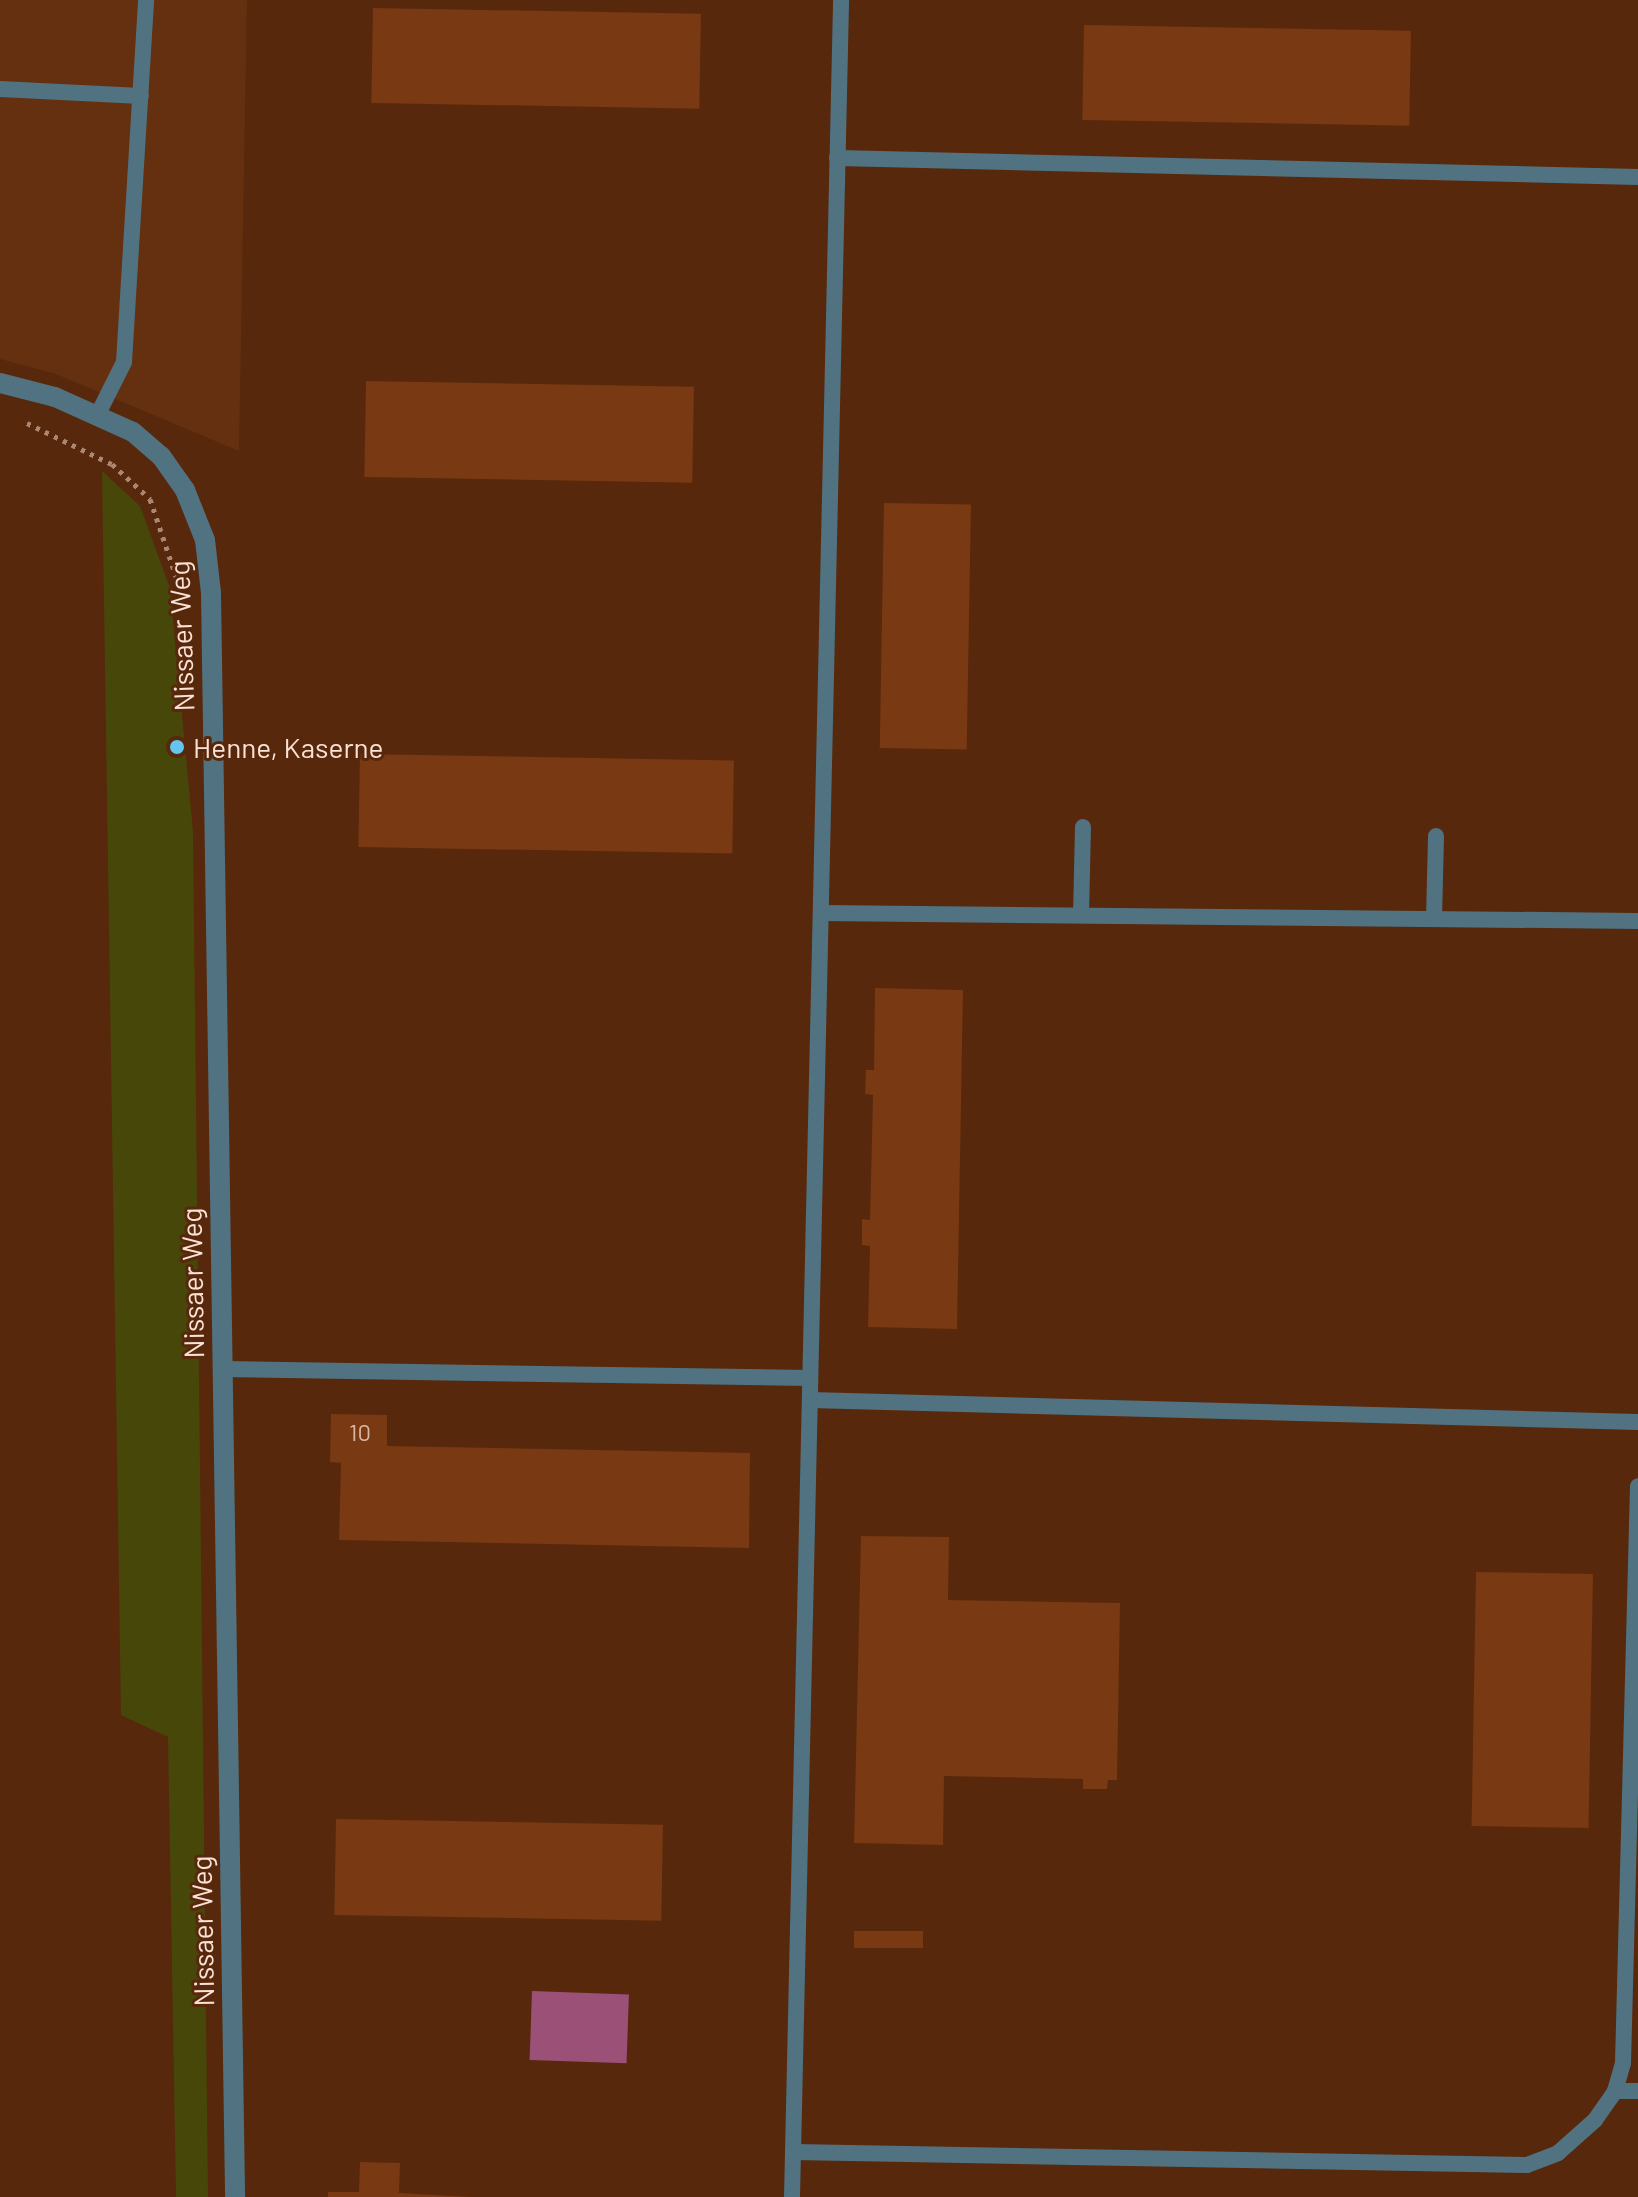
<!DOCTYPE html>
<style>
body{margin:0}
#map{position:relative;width:1638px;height:2197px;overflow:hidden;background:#57280b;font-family:Barlow,sans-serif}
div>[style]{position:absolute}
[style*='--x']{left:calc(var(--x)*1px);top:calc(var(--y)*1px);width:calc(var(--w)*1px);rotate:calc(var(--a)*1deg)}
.built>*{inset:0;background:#64300f}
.green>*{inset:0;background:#48470a}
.water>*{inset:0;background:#9a5077;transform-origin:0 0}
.building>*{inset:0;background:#783913;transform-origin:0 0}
.path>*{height:5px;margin-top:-2.5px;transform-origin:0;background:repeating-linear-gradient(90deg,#aa8773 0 4px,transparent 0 10px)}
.lane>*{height:16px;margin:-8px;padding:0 8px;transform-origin:8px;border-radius:8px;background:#517281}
.street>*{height:20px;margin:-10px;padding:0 10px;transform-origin:10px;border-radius:10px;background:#517281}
.dots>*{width:22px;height:22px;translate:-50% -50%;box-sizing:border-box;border:4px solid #57280b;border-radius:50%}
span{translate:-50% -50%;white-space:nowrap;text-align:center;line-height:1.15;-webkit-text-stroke:6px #57280b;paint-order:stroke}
.number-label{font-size:24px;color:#dab8a6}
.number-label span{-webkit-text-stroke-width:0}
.street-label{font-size:28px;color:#fae2d7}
.poi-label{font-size:28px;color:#fae2d7}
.left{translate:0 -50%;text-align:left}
</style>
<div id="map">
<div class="built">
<i style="clip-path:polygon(0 0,247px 0,239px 451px,56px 374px,0 359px)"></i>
</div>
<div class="green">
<i style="clip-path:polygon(102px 471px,140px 506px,170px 588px,193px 831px,208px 2197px,176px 2197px,168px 1737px,121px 1715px)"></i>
</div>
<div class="water">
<i style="left:532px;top:1991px;width:97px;height:69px;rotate:2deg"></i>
</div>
<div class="building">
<i style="left:373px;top:8px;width:328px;height:95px;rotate:1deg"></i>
<i style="left:1084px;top:25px;width:327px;height:95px;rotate:1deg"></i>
<i style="left:366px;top:381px;width:328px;height:96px;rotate:1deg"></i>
<i style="left:884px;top:503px;width:87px;height:245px;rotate:1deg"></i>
<i style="left:360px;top:754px;width:374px;height:93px;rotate:1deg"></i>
<i style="clip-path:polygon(875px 988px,963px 990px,957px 1329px,868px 1327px,870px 1246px,862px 1245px,862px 1219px,870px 1220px,873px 1095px,865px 1094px,866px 1070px,874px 1070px)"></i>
<i style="clip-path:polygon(331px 1414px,387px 1415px,387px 1446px,750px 1453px,749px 1548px,339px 1540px,341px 1463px,330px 1462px)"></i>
<i style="clip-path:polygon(861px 1536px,949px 1537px,948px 1600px,1120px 1603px,1117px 1780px,1108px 1780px,1107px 1789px,1083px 1789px,1083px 1779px,944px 1776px,943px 1845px,854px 1843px)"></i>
<i style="left:1476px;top:1572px;width:117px;height:254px;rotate:1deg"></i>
<i style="left:336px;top:1819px;width:327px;height:96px;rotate:1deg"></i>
<i style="left:854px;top:1931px;width:69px;height:17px"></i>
<i style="clip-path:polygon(360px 2162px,400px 2163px,399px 2193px,471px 2197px,328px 2197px,328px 2192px,359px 2192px)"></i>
</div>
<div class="path">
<i style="--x:27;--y:423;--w:94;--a:25.8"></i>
<i style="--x:112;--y:464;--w:52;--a:42.6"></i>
<i style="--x:150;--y:499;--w:91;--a:71.4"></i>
</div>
<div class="lane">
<i style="--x:0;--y:89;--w:141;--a:2.8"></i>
<i style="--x:837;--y:158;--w:801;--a:1.36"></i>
<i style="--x:97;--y:416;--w:60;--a:-63.4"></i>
<i style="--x:124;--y:362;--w:363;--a:-86.5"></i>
<i style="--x:821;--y:913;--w:817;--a:0.56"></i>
<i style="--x:1081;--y:915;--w:88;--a:-88.7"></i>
<i style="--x:1434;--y:919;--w:83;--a:-88.6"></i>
<i style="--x:221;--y:1369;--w:589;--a:0.88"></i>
<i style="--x:810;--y:1400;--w:828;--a:1.52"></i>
<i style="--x:1615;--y:2091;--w:23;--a:0"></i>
<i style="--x:793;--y:2152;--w:734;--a:1.01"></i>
<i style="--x:1527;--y:2165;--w:33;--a:-21"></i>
<i style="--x:1558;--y:2153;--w:50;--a:-41.7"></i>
<i style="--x:1595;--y:2120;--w:35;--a:-55"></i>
<i style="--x:1615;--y:2091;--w:29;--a:-74"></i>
<i style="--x:1623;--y:2063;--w:577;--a:-88.51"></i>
<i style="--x:792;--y:2197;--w:2198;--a:-88.72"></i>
</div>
<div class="street">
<i style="--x:0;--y:383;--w:57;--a:14.3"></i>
<i style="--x:55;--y:397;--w:85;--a:24.2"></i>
<i style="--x:133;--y:432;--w:37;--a:41"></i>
<i style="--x:161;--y:456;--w:42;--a:54.8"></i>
<i style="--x:185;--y:490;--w:54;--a:68.2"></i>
<i style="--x:205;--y:540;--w:53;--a:83.5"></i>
<i style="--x:211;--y:593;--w:1604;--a:89.14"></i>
</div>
<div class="dots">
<i style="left:177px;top:747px;background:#64c5ee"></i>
</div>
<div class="number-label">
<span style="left:360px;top:1432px">10</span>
</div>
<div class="street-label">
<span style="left:181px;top:636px;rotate:-92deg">Nissaer Weg</span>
<span style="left:192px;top:1283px;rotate:-91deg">Nissaer Weg</span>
<span style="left:202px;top:1931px;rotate:-91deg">Nissaer Weg</span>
</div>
<div class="poi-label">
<span class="left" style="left:193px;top:747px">Henne, Kaserne</span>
</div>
</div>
